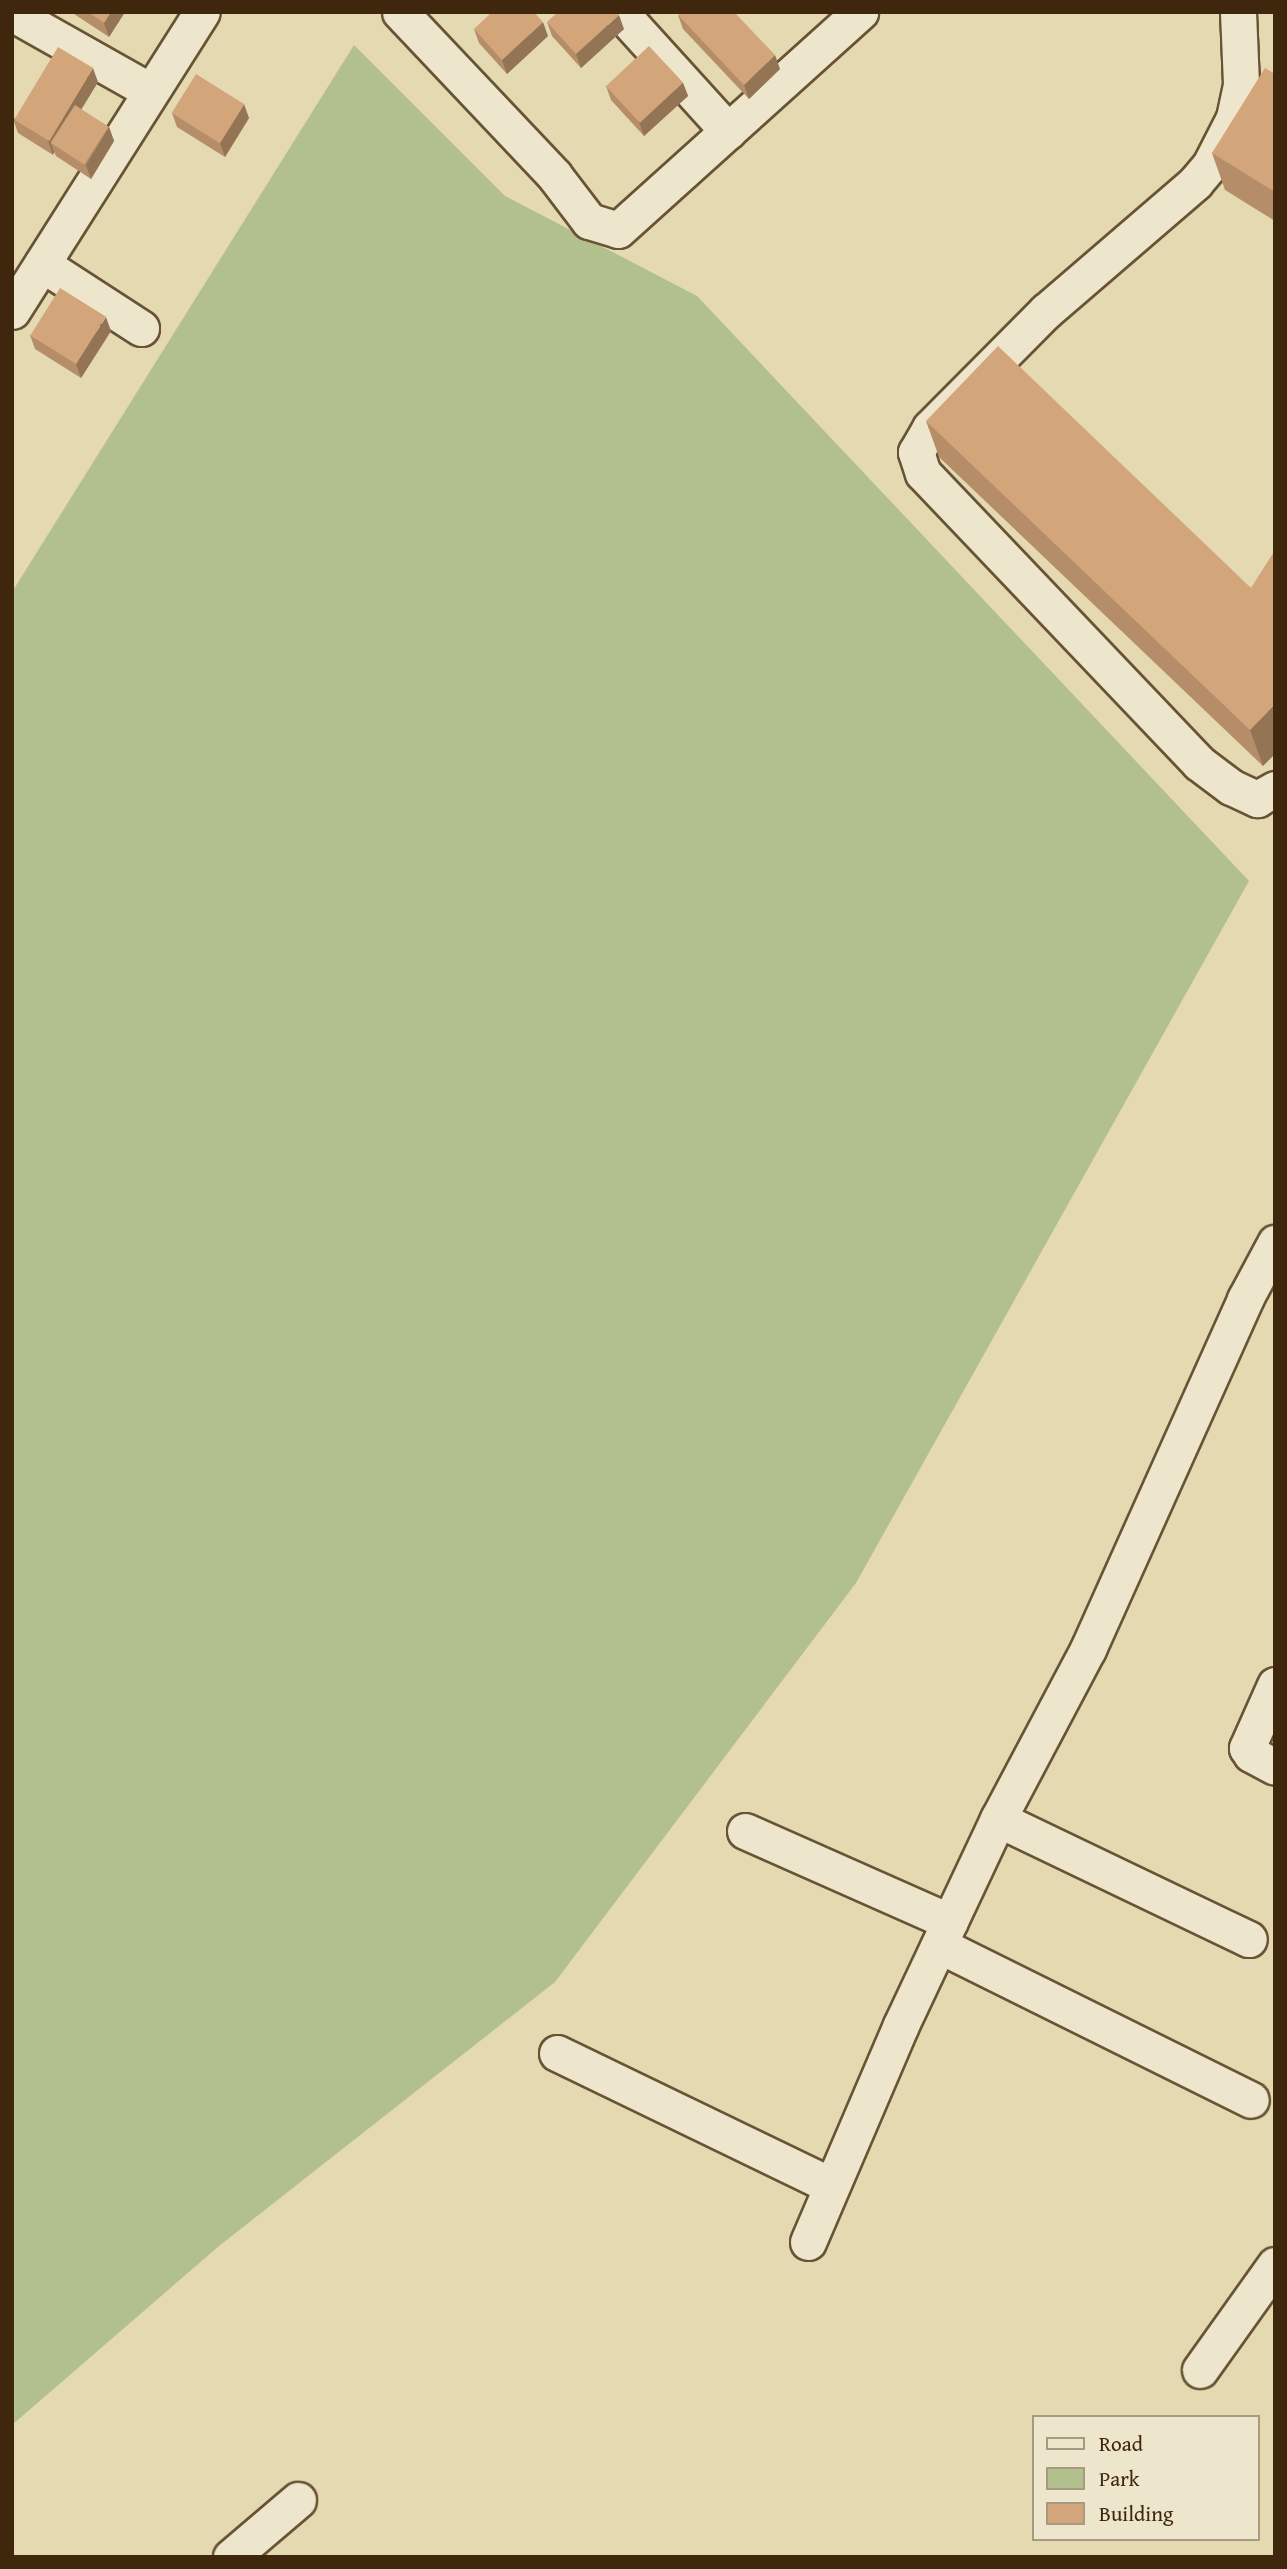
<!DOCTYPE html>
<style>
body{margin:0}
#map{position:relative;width:1287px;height:2569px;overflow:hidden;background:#e5d9b1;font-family:"Gentium Book Plus",serif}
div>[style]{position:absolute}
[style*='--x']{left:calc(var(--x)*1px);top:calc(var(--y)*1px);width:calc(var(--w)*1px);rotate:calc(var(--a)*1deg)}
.green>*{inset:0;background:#b2c08d}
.roads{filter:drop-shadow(2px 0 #685435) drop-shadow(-2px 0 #685435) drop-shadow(0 2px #685435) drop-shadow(0 -2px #685435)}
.minor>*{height:35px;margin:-17.5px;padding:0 17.5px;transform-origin:17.5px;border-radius:17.5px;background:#eee6cc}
.wall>*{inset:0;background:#b58e69}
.shaded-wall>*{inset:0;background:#937455}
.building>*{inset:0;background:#d2a57a;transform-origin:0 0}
span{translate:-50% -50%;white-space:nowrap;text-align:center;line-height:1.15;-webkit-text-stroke:6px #eee6cc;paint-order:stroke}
.frame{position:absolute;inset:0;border:14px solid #3e270c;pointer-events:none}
.legend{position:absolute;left:1032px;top:2415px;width:228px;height:126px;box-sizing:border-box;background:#eee6cc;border:2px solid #a89a7f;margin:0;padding:9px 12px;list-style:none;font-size:21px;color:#3e270c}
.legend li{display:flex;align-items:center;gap:14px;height:35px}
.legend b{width:35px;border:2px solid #a89a7f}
</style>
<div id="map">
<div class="green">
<i style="clip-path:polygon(354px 45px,505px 196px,697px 296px,1249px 881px,856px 1583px,555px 1982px,219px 2246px,12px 2425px,12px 592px)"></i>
</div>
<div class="roads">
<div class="minor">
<i style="--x:400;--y:12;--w:224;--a:46.6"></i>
<i style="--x:554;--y:175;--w:58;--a:52.7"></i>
<i style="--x:589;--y:221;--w:30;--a:17"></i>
<i style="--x:618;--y:230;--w:326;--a:-42"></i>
<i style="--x:620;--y:12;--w:161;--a:47.8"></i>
<i style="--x:1238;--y:12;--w:73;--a:87.6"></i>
<i style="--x:1241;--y:85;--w:34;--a:102"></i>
<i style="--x:1234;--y:118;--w:53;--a:117.1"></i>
<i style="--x:1210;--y:165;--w:23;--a:130"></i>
<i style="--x:1195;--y:183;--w:196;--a:139.3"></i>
<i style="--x:1046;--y:311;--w:165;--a:134.8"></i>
<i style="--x:930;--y:428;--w:28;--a:120"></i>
<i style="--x:916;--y:452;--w:22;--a:72"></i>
<i style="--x:923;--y:473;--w:400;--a:46.4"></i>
<i style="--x:1199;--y:763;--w:40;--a:37"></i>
<i style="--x:1231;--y:787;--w:29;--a:25"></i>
<i style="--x:1257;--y:799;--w:21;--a:-29"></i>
<i style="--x:17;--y:16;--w:153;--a:29.4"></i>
<i style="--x:42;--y:264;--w:118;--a:32.9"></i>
<i style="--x:12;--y:311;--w:354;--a:-57.6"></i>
<i style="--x:1275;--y:1685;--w:69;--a:114"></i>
<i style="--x:1247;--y:1748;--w:7;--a:56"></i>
<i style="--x:1251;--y:1754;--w:27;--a:28"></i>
<i style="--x:998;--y:1819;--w:278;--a:25.6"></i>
<i style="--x:745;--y:1831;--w:224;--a:23.9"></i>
<i style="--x:939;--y:1945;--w:348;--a:26.4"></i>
<i style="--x:557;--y:2053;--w:303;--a:25.8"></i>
<i style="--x:808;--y:2242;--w:236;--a:-66.8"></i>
<i style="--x:901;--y:2025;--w:228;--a:-64.8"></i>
<i style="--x:998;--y:1819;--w:192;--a:-62.1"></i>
<i style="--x:1088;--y:1649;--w:384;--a:-65.8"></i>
<i style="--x:1245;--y:1299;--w:64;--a:-61.8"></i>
<i style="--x:1200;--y:2370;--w:129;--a:-54.5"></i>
<i style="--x:231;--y:2557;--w:88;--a:-40.4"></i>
</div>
</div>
<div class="wall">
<i style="clip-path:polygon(71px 12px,125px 12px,109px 37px)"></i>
<i style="clip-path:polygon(678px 15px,780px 69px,749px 99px,683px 29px)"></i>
<i style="clip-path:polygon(547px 22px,624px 29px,581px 68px,552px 36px)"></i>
<i style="clip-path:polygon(474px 29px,548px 36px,507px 74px,479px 43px)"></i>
<i style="clip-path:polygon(1275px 74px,1275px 221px,1225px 190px,1212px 153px)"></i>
<i style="clip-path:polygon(98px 82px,81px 110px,109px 127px,114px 141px,91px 179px,56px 156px,54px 152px,53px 155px,18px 133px,13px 119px)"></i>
<i style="clip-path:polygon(683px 83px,688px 96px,644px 136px,611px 100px,606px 86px)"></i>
<i style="clip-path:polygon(172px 113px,249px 118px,225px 157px,177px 127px)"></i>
<i style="clip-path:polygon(111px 331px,81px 378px,35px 349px,30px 335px)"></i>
<i style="clip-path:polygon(926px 421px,1251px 588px,1263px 766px,939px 457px)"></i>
</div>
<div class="shaded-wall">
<i style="clip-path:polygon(111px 12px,125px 12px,109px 37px,104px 23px)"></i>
<i style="clip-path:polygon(619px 15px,624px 29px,581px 68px,576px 54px)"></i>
<i style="clip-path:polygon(543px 22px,548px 36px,507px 74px,502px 60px)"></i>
<i style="clip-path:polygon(775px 55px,780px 69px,749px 99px,744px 85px)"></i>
<i style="clip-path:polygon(93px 68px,98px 82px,58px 147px,51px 143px,54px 152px,53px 155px,48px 141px)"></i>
<i style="clip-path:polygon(683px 83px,688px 96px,644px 136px,639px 122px)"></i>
<i style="clip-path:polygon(244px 104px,249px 118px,225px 157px,220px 143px)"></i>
<i style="clip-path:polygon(109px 127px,114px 141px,91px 179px,86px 165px)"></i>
<i style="clip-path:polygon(106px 317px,111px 331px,81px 378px,76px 364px)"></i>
<i style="clip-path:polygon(1275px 704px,1275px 754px,1263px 766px,1250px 730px)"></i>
</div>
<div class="building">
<i style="clip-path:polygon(88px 12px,111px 12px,104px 23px)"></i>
<i style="clip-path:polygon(492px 12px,534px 12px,543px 22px,502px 60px,474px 29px)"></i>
<i style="clip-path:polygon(558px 12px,617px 12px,619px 15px,576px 54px,547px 22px)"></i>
<i style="clip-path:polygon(681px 12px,734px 12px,775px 55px,744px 85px,678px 15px)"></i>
<i style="left:649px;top:46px;width:50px;height:59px;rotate:47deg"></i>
<i style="left:58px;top:47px;width:41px;height:85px;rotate:31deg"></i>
<i style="clip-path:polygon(1265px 68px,1275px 74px,1275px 192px,1212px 153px)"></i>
<i style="left:196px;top:74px;width:57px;height:46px;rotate:32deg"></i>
<i style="left:75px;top:105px;width:40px;height:45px;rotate:33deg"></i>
<i style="left:60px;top:288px;width:54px;height:56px;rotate:32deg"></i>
<i style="clip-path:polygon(998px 346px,1251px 588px,1275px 550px,1275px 704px,1250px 730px,926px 421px)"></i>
</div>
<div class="frame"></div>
<ul class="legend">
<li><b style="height:9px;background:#eee6cc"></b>Road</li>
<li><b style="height:19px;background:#b2c08d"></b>Park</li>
<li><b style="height:19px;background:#d2a57a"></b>Building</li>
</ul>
</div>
